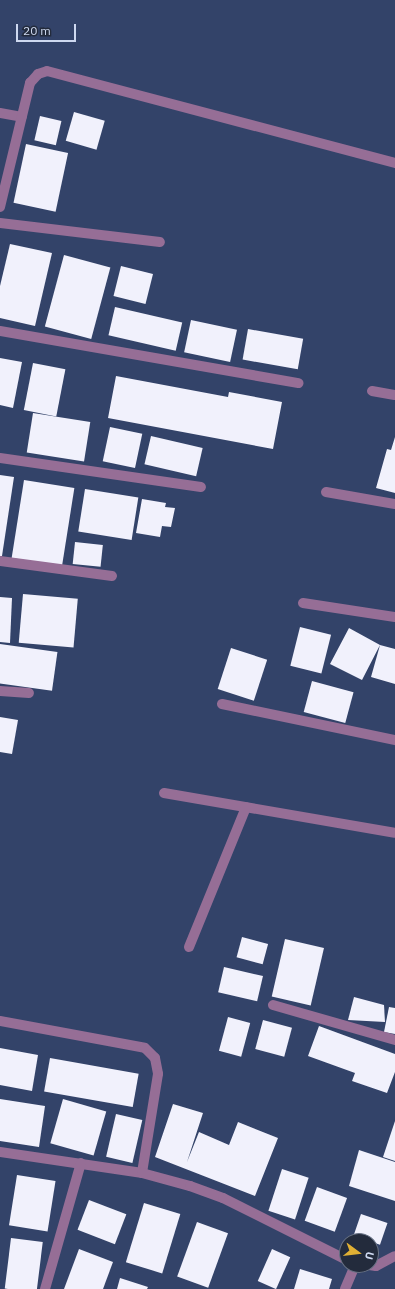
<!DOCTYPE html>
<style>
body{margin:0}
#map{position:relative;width:395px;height:1289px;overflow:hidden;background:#334369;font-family:"IBM Plex Sans",sans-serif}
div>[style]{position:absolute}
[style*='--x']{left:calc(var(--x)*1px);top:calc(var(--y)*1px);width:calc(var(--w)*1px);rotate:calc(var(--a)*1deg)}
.building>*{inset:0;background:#f1f1fc;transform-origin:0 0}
.minor>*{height:10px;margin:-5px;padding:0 5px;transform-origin:5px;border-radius:5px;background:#966e96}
span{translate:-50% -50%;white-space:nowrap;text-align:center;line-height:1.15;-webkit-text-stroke:4px #232b3c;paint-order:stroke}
.north{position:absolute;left:339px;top:1233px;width:40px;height:40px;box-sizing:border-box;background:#232b3c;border:1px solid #677184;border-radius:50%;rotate:105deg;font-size:11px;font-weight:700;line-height:16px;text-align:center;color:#ced9f0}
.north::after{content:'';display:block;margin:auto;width:14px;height:18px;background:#e0b034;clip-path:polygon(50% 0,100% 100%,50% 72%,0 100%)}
.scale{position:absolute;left:16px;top:24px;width:60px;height:18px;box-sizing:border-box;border:2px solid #ced9f0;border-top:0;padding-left:5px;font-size:12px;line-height:14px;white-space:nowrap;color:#ced9f0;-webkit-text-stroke:3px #232b3c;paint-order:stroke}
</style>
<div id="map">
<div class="building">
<i style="left:74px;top:112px;width:32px;height:30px;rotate:16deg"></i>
<i style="left:40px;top:116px;width:22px;height:25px;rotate:13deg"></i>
<i style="left:26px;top:144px;width:43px;height:60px;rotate:12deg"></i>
<i style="clip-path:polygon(10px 244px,52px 253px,35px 326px,0 318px,0 286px)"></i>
<i style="left:64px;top:255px;width:48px;height:74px;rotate:15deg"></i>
<i style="left:121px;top:266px;width:33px;height:31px;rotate:14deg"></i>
<i style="left:115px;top:307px;width:69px;height:29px;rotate:13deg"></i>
<i style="left:191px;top:320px;width:47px;height:33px;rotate:12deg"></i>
<i style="left:248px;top:329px;width:56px;height:31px;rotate:10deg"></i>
<i style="clip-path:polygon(0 358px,22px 362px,13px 408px,0 405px)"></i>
<i style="left:33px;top:363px;width:33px;height:48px;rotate:11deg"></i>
<i style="clip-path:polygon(116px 376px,228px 397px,229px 392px,282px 402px,273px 449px,108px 418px)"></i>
<i style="left:33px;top:413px;width:58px;height:40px;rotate:9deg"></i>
<i style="left:110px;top:427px;width:33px;height:35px;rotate:12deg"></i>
<i style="left:151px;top:436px;width:53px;height:29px;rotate:13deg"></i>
<i style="clip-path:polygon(395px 437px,395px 493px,376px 488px,387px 449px,391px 450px)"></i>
<i style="clip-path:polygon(0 475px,14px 477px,2px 556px,0 556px)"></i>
<i style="left:24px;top:480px;width:51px;height:79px;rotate:9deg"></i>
<i style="left:85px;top:489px;width:54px;height:43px;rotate:9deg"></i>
<i style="clip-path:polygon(142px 499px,166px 503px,165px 507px,175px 508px,171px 527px,162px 526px,160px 537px,136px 533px)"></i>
<i style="left:75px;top:542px;width:28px;height:22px;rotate:6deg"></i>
<i style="left:23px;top:594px;width:55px;height:49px;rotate:5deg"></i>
<i style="clip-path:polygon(0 597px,12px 598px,10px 643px,0 642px)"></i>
<i style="left:300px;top:627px;width:32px;height:40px;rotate:14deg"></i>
<i style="clip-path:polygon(349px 628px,380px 645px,395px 649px,395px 684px,371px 677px,380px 645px,362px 680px,330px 664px)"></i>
<i style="left:0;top:644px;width:58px;height:39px;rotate:8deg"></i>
<i style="left:231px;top:648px;width:38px;height:43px;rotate:18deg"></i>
<i style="left:312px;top:681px;width:43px;height:32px;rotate:15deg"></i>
<i style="clip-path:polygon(0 717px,18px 720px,12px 754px,0 752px)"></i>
<i style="left:242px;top:937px;width:27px;height:21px;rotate:15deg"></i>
<i style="left:285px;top:939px;width:40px;height:59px;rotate:13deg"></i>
<i style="left:224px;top:967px;width:40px;height:26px;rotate:13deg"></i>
<i style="clip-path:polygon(354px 997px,384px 1005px,385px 1022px,348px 1020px)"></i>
<i style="clip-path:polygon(389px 1007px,395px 1008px,395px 1034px,384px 1032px)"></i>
<i style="left:228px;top:1017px;width:23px;height:35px;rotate:15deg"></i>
<i style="left:263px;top:1020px;width:30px;height:30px;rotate:15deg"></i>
<i style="clip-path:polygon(319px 1026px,395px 1054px,395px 1072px,387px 1093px,352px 1081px,355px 1073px,308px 1056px)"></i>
<i style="clip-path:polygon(0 1048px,38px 1055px,32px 1091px,0 1085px)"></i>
<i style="left:50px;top:1058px;width:90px;height:34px;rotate:10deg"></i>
<i style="clip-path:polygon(0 1099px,45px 1106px,39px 1147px,0 1141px)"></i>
<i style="left:63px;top:1099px;width:45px;height:46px;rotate:16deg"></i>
<i style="clip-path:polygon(173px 1104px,203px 1113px,187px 1162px,199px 1132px,229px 1145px,238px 1122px,278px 1138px,255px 1196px,155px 1157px)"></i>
<i style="left:116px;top:1114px;width:27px;height:44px;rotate:13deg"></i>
<i style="clip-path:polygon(395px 1121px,395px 1161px,383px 1157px)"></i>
<i style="clip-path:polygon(359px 1150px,395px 1162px,395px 1201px,349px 1186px)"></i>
<i style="left:282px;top:1169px;width:28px;height:44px;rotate:18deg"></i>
<i style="left:17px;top:1175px;width:39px;height:51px;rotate:9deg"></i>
<i style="left:317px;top:1187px;width:32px;height:36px;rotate:20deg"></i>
<i style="left:89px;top:1200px;width:40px;height:32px;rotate:21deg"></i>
<i style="left:144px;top:1203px;width:38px;height:62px;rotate:17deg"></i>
<i style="left:361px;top:1214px;width:28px;height:23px;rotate:19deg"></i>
<i style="left:197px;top:1222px;width:33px;height:58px;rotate:20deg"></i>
<i style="left:11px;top:1238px;width:32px;height:51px;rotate:7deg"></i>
<i style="clip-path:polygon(79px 1249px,113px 1262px,103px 1289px,64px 1289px)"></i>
<i style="left:272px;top:1249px;width:20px;height:35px;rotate:24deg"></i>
<i style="clip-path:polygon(300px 1269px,332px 1279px,329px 1289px,294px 1289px)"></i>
<i style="clip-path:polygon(120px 1278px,148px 1287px,147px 1289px,117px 1289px)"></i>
</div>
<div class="minor">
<i style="--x:0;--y:113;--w:22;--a:10"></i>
<i style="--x:0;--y:207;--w:128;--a:-76.4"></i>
<i style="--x:30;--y:83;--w:12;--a:-48"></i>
<i style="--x:38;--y:74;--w:9;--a:-18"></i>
<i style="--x:47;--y:71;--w:360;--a:14.8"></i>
<i style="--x:0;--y:223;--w:161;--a:6.8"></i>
<i style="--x:0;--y:331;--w:303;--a:9.9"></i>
<i style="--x:372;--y:391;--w:23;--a:10"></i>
<i style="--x:0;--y:458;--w:203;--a:8.2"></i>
<i style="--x:326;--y:492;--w:70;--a:9.9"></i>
<i style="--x:0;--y:561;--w:113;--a:7.6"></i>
<i style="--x:303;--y:603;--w:93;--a:8.7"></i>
<i style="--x:0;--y:691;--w:29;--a:4"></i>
<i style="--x:222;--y:704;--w:177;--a:11.8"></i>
<i style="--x:164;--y:793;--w:234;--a:9.8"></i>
<i style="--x:189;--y:947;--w:151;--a:-67.8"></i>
<i style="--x:273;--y:1005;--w:127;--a:16"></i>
<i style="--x:0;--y:1021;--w:147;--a:10.5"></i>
<i style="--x:145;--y:1048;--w:14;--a:45"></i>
<i style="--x:155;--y:1058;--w:16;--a:79"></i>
<i style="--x:158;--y:1074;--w:100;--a:99.2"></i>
<i style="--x:0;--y:1152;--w:144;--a:8.4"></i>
<i style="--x:142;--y:1173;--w:50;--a:15.2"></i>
<i style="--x:190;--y:1186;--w:35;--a:20"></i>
<i style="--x:223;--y:1198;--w:139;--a:26.6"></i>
<i style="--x:369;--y:1265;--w:7;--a:8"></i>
<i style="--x:376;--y:1266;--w:21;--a:-28"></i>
<i style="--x:45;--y:1289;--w:131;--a:-74.1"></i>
<i style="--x:345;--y:1289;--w:26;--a:-67"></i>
</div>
<div class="north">U</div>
<div class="scale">20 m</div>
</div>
